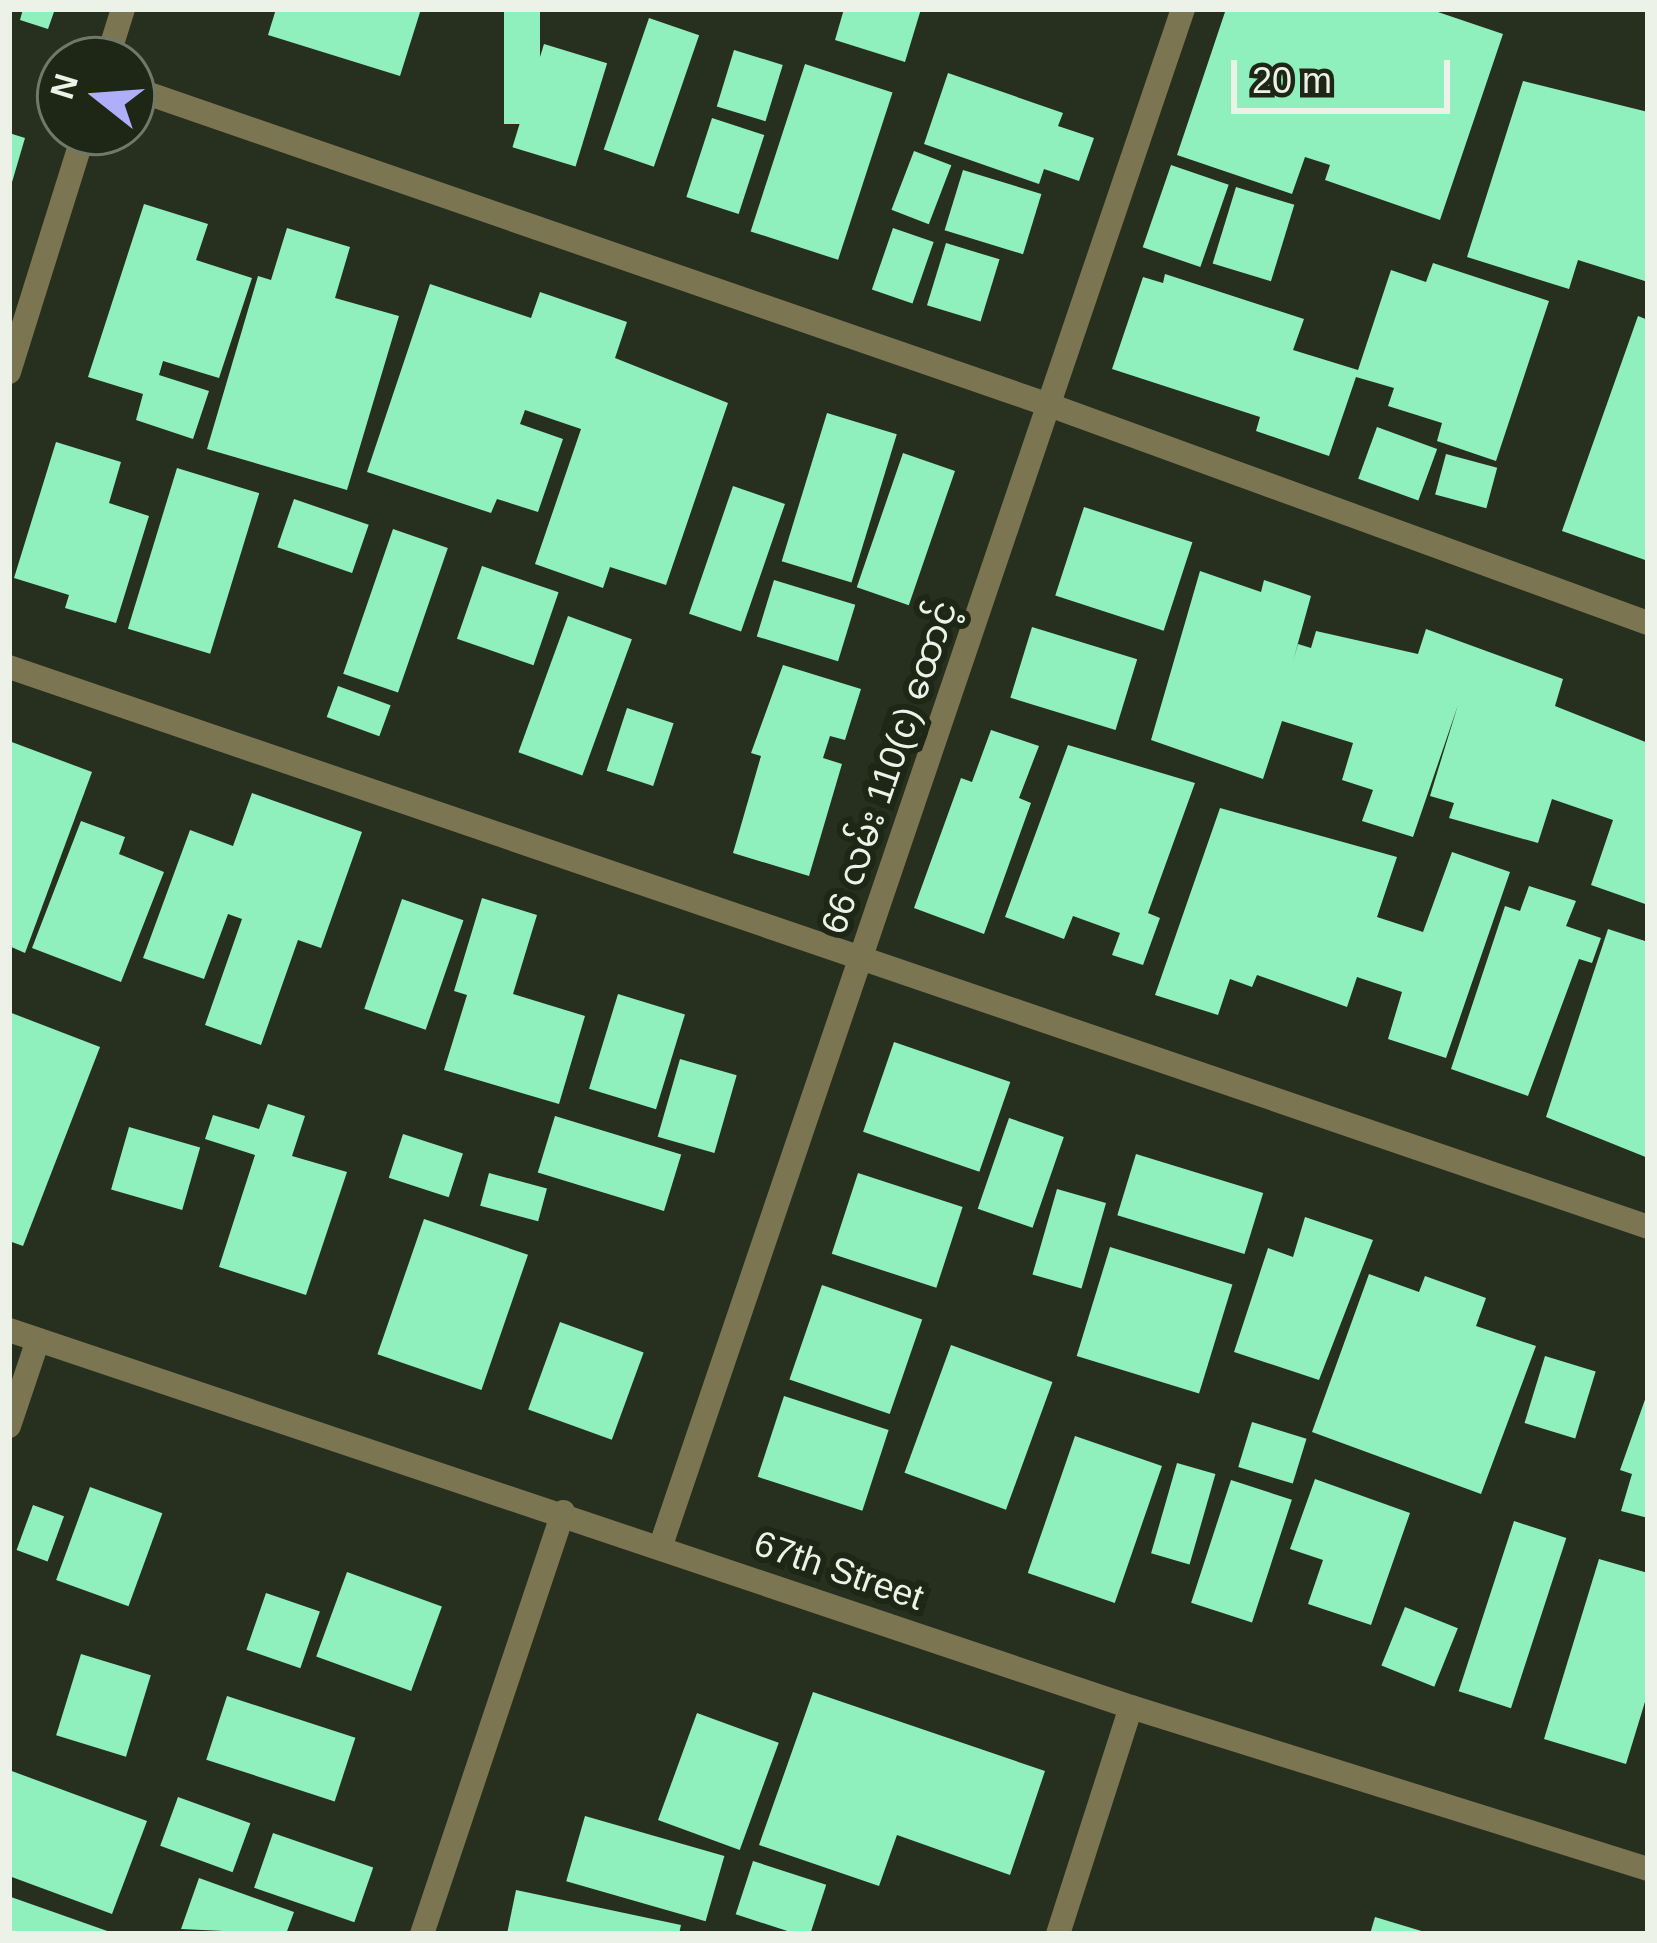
<!DOCTYPE html>
<meta charset="utf-8">
<style>
body{margin:0}
#map{position:relative;width:1657px;height:1943px;overflow:hidden;background:#27301e;font-family:Arial,"Noto Sans Myanmar",sans-serif}
div>[style]{position:absolute}
[style*='--x']{left:calc(var(--x)*1px);top:calc(var(--y)*1px);width:calc(var(--w)*1px);rotate:calc(var(--a)*1deg)}
.building>*{inset:0;background:#8ff0be;transform-origin:0 0}
.street>*{height:24px;margin:-12px;padding:0 12px;transform-origin:12px;border-radius:12px;background:#7c7551}
span{translate:-50% -50%;white-space:nowrap;text-align:center;line-height:1.15;-webkit-text-stroke:12px #1e2615;paint-order:stroke}
.street-label{font-size:36px;color:#ecf2e7}
.frame{position:absolute;inset:0;border:12px solid #ecf2e7;pointer-events:none}
.north{position:absolute;left:36px;top:36px;width:120px;height:120px;box-sizing:border-box;background:#1e2615;border:3px solid #707869;border-radius:50%;rotate:287deg;font-size:33px;font-weight:700;line-height:48px;text-align:center;color:#ecf2e7}
.north::after{content:'';display:block;margin:auto;width:42px;height:54px;background:#aeaefa;clip-path:polygon(50% 0,100% 100%,50% 72%,0 100%)}
.scale{position:absolute;left:1231px;top:60px;width:219px;height:54px;box-sizing:border-box;border:6px solid #ecf2e7;border-top:0;padding-left:15px;font-size:36px;line-height:42px;white-space:nowrap;color:#ecf2e7;-webkit-text-stroke:9px #1e2615;paint-order:stroke}
</style>
<div id="map">
<div class="building">
<i style="clip-path:polygon(23px 9px,55px 9px,48px 29px,20px 20px)"></i>
<i style="clip-path:polygon(276px 9px,421px 9px,400px 76px,268px 35px)"></i>
<i style="left:504px;top:9px;width:36px;height:115px"></i>
<i style="clip-path:polygon(844px 9px,921px 9px,905px 62px,835px 40px)"></i>
<i style="clip-path:polygon(1226px 9px,1429px 9px,1503px 34px,1440px 220px,1325px 180px,1330px 165px,1305px 157px,1292px 194px,1177px 155px)"></i>
<i style="left:649px;top:18px;width:53px;height:139px;rotate:19deg"></i>
<i style="left:544px;top:44px;width:66px;height:108px;rotate:17deg"></i>
<i style="left:734px;top:50px;width:51px;height:59px;rotate:17deg"></i>
<i style="left:805px;top:64px;width:92px;height:176px;rotate:18deg"></i>
<i style="clip-path:polygon(948px 73px,1063px 113px,1058px 126px,1094px 138px,1079px 181px,1044px 169px,1039px 184px,924px 144px)"></i>
<i style="clip-path:polygon(1523px 81px,1648px 112px,1648px 282px,1578px 260px,1569px 289px,1467px 257px)"></i>
<i style="left:712px;top:118px;width:55px;height:83px;rotate:18deg"></i>
<i style="clip-path:polygon(9px 133px,25px 138px,10px 189px,9px 188px)"></i>
<i style="left:914px;top:151px;width:40px;height:63px;rotate:21deg"></i>
<i style="left:1171px;top:165px;width:61px;height:87px;rotate:19deg"></i>
<i style="left:963px;top:170px;width:82px;height:63px;rotate:17deg"></i>
<i style="left:1236px;top:187px;width:61px;height:80px;rotate:17deg"></i>
<i style="clip-path:polygon(144px 204px,208px 224px,196px 260px,252px 278px,219px 378px,163px 361px,159px 375px,209px 391px,193px 439px,136px 420px,143px 394px,88px 377px)"></i>
<i style="clip-path:polygon(287px 228px,350px 247px,335px 298px,399px 316px,347px 490px,207px 449px,258px 276px,271px 280px)"></i>
<i style="left:893px;top:228px;width:43px;height:65px;rotate:19deg"></i>
<i style="left:946px;top:243px;width:56px;height:65px;rotate:17deg"></i>
<i style="clip-path:polygon(1433px 263px,1549px 301px,1496px 461px,1437px 441px,1442px 423px,1388px 406px,1394px 388px,1356px 377px,1329px 456px,1256px 431px,1260px 417px,1112px 369px,1143px 277px,1163px 283px,1165px 274px,1304px 319px,1293px 350px,1358px 370px,1391px 270px,1426px 282px)"></i>
<i style="clip-path:polygon(430px 284px,531px 318px,540px 292px,627px 322px,615px 358px,728px 403px,666px 585px,610px 567px,603px 588px,535px 564px,581px 429px,525px 410px,520px 424px,563px 439px,538px 512px,497px 499px,491px 513px,367px 472px)"></i>
<i style="clip-path:polygon(1638px 316px,1648px 320px,1648px 561px,1562px 531px)"></i>
<i style="left:827px;top:413px;width:73px;height:155px;rotate:17deg"></i>
<i style="left:1377px;top:427px;width:64px;height:55px;rotate:20deg"></i>
<i style="clip-path:polygon(56px 442px,121px 462px,109px 503px,149px 516px,116px 623px,65px 608px,69px 595px,14px 578px)"></i>
<i style="left:903px;top:453px;width:55px;height:142px;rotate:19deg"></i>
<i style="left:1446px;top:454px;width:53px;height:42px;rotate:15deg"></i>
<i style="left:177px;top:468px;width:86px;height:168px;rotate:17deg"></i>
<i style="left:733px;top:486px;width:55px;height:135px;rotate:19deg"></i>
<i style="left:294px;top:499px;width:79px;height:51px;rotate:19deg"></i>
<i style="left:1084px;top:507px;width:114px;height:93px;rotate:18deg"></i>
<i style="left:393px;top:529px;width:58px;height:153px;rotate:19deg"></i>
<i style="left:482px;top:566px;width:81px;height:77px;rotate:19deg"></i>
<i style="clip-path:polygon(1200px 571px,1261px 592px,1264px 580px,1311px 596px,1293px 661px,1298px 644px,1311px 648px,1316px 631px,1418px 654px,1426px 629px,1563px 679px,1555px 706px,1648px 743px,1648px 905px,1591px 885px,1613px 820px,1552px 799px,1538px 843px,1449px 818px,1454px 803px,1430px 796px,1458px 705px,1413px 837px,1362px 821px,1373px 790px,1342px 780px,1353px 743px,1282px 721px,1263px 779px,1151px 740px)"></i>
<i style="left:774px;top:580px;width:85px;height:59px;rotate:17deg"></i>
<i style="left:568px;top:616px;width:68px;height:145px;rotate:20deg"></i>
<i style="left:1032px;top:627px;width:110px;height:74px;rotate:17deg"></i>
<i style="clip-path:polygon(783px 665px,861px 689px,845px 740px,830px 736px,823px 758px,842px 764px,809px 876px,733px 853px,761px 756px,751px 753px)"></i>
<i style="left:338px;top:686px;width:56px;height:33px;rotate:20deg"></i>
<i style="left:627px;top:708px;width:49px;height:66px;rotate:18deg"></i>
<i style="clip-path:polygon(991px 730px,1039px 746px,1019px 798px,1031px 803px,984px 934px,914px 908px,961px 778px,972px 782px)"></i>
<i style="clip-path:polygon(9px 741px,92px 772px,25px 953px,9px 946px)"></i>
<i style="clip-path:polygon(1068px 745px,1195px 783px,1148px 913px,1160px 918px,1143px 965px,1112px 955px,1120px 933px,1073px 916px,1064px 939px,1005px 917px)"></i>
<i style="clip-path:polygon(252px 793px,362px 832px,321px 948px,298px 940px,261px 1045px,205px 1025px,242px 919px,228px 914px,204px 979px,143px 958px,190px 830px,233px 846px)"></i>
<i style="clip-path:polygon(1220px 808px,1397px 857px,1377px 917px,1423px 932px,1452px 852px,1510px 872px,1446px 1058px,1388px 1039px,1402px 992px,1357px 977px,1347px 1007px,1257px 975px,1252px 987px,1230px 979px,1218px 1015px,1155px 995px)"></i>
<i style="clip-path:polygon(81px 821px,125px 837px,119px 854px,164px 872px,121px 982px,32px 948px)"></i>
<i style="clip-path:polygon(1529px 886px,1576px 901px,1566px 926px,1601px 938px,1592px 963px,1579px 959px,1528px 1096px,1451px 1069px,1505px 906px,1520px 911px)"></i>
<i style="clip-path:polygon(482px 898px,537px 915px,513px 994px,585px 1016px,559px 1104px,444px 1070px,467px 995px,454px 991px)"></i>
<i style="left:402px;top:899px;width:65px;height:116px;rotate:19deg"></i>
<i style="clip-path:polygon(1608px 929px,1648px 942px,1648px 1158px,1546px 1117px)"></i>
<i style="left:618px;top:994px;width:70px;height:99px;rotate:17deg"></i>
<i style="clip-path:polygon(9px 1012px,100px 1047px,23px 1246px,9px 1241px)"></i>
<i style="left:894px;top:1042px;width:123px;height:95px;rotate:19deg"></i>
<i style="left:680px;top:1059px;width:59px;height:81px;rotate:16deg"></i>
<i style="clip-path:polygon(268px 1104px,305px 1116px,292px 1156px,347px 1172px,306px 1295px,219px 1267px,255px 1155px,205px 1139px,213px 1115px,259px 1129px)"></i>
<i style="left:555px;top:1116px;width:132px;height:59px;rotate:17deg"></i>
<i style="left:1009px;top:1118px;width:58px;height:96px;rotate:19deg"></i>
<i style="left:129px;top:1127px;width:74px;height:65px;rotate:16deg"></i>
<i style="left:403px;top:1134px;width:63px;height:46px;rotate:18deg"></i>
<i style="left:1136px;top:1154px;width:133px;height:64px;rotate:17deg"></i>
<i style="left:489px;top:1173px;width:60px;height:34px;rotate:15deg"></i>
<i style="left:858px;top:1173px;width:110px;height:85px;rotate:18deg"></i>
<i style="left:1057px;top:1189px;width:51px;height:89px;rotate:16deg"></i>
<i style="clip-path:polygon(1305px 1217px,1373px 1240px,1319px 1380px,1234px 1352px,1268px 1248px,1293px 1257px)"></i>
<i style="left:424px;top:1219px;width:110px;height:143px;rotate:19deg"></i>
<i style="left:1110px;top:1247px;width:128px;height:114px;rotate:17deg"></i>
<i style="clip-path:polygon(1369px 1274px,1419px 1292px,1425px 1276px,1486px 1298px,1476px 1326px,1536px 1346px,1481px 1494px,1312px 1432px)"></i>
<i style="left:822px;top:1285px;width:106px;height:100px;rotate:19deg"></i>
<i style="left:560px;top:1322px;width:89px;height:93px;rotate:20deg"></i>
<i style="left:951px;top:1345px;width:108px;height:136px;rotate:20deg"></i>
<i style="left:1545px;top:1356px;width:53px;height:70px;rotate:17deg"></i>
<i style="clip-path:polygon(1647px 1394px,1648px 1394px,1648px 1518px,1621px 1511px,1632px 1474px,1620px 1470px)"></i>
<i style="left:784px;top:1396px;width:110px;height:85px;rotate:18deg"></i>
<i style="left:1252px;top:1422px;width:57px;height:47px;rotate:17deg"></i>
<i style="left:1075px;top:1436px;width:92px;height:145px;rotate:19deg"></i>
<i style="left:1177px;top:1463px;width:40px;height:94px;rotate:16deg"></i>
<i style="clip-path:polygon(1315px 1479px,1410px 1513px,1371px 1625px,1308px 1604px,1323px 1560px,1290px 1549px)"></i>
<i style="left:1231px;top:1480px;width:64px;height:129px;rotate:18deg"></i>
<i style="left:90px;top:1487px;width:77px;height:99px;rotate:20deg"></i>
<i style="left:33px;top:1505px;width:33px;height:48px;rotate:20deg"></i>
<i style="left:1514px;top:1521px;width:55px;height:179px;rotate:18deg"></i>
<i style="clip-path:polygon(1599px 1559px,1648px 1573px,1648px 1692px,1626px 1764px,1544px 1739px)"></i>
<i style="left:347px;top:1572px;width:101px;height:90px;rotate:20deg"></i>
<i style="left:266px;top:1593px;width:57px;height:60px;rotate:19deg"></i>
<i style="left:1405px;top:1607px;width:57px;height:63px;rotate:22deg"></i>
<i style="left:81px;top:1654px;width:73px;height:85px;rotate:17deg"></i>
<i style="clip-path:polygon(813px 1692px,1045px 1771px,1010px 1875px,897px 1835px,879px 1886px,759px 1845px)"></i>
<i style="left:227px;top:1696px;width:135px;height:67px;rotate:18deg"></i>
<i style="left:697px;top:1713px;width:87px;height:114px;rotate:20deg"></i>
<i style="clip-path:polygon(9px 1770px,147px 1821px,112px 1914px,9px 1876px)"></i>
<i style="left:178px;top:1797px;width:77px;height:52px;rotate:20deg"></i>
<i style="left:585px;top:1816px;width:145px;height:68px;rotate:16deg"></i>
<i style="left:273px;top:1833px;width:106px;height:58px;rotate:19deg"></i>
<i style="left:753px;top:1861px;width:77px;height:56px;rotate:18deg"></i>
<i style="clip-path:polygon(199px 1878px,294px 1912px,286px 1934px,181px 1929px)"></i>
<i style="clip-path:polygon(516px 1890px,681px 1925px,679px 1934px,507px 1934px)"></i>
<i style="clip-path:polygon(11px 1897px,113px 1933px,112px 1934px,9px 1934px)"></i>
<i style="clip-path:polygon(1375px 1917px,1428px 1933px,1428px 1934px,1370px 1934px)"></i>
</div>
<div class="street">
<i style="--x:107;--y:60;--w:53;--a:-72.6"></i>
<i style="--x:132;--y:88;--w:973;--a:19.07"></i>
<i style="--x:1052;--y:406;--w:634;--a:20.01"></i>
<i style="--x:9;--y:372;--w:251;--a:-72.6"></i>
<i style="--x:9;--y:667;--w:1732;--a:18.86"></i>
<i style="--x:9;--y:1330;--w:1184;--a:18.57"></i>
<i style="--x:1131;--y:1707;--w:542;--a:17.4"></i>
<i style="--x:9;--y:1426;--w:91;--a:-71.4"></i>
<i style="--x:660;--y:1548;--w:1625;--a:-71.23"></i>
<i style="--x:422;--y:1934;--w:445;--a:-71.5"></i>
<i style="--x:1058;--y:1934;--w:238;--a:-72.2"></i>
</div>
<div class="street-label">
<span style="left:889px;top:767px;rotate:-71deg">66 လမ်း 110(c) ထောင့်</span>
<span style="left:839px;top:1570px;rotate:19deg">67th Street</span>
</div>
<div class="frame"></div>
<div class="north">N</div>
<div class="scale">20 m</div>
</div>
